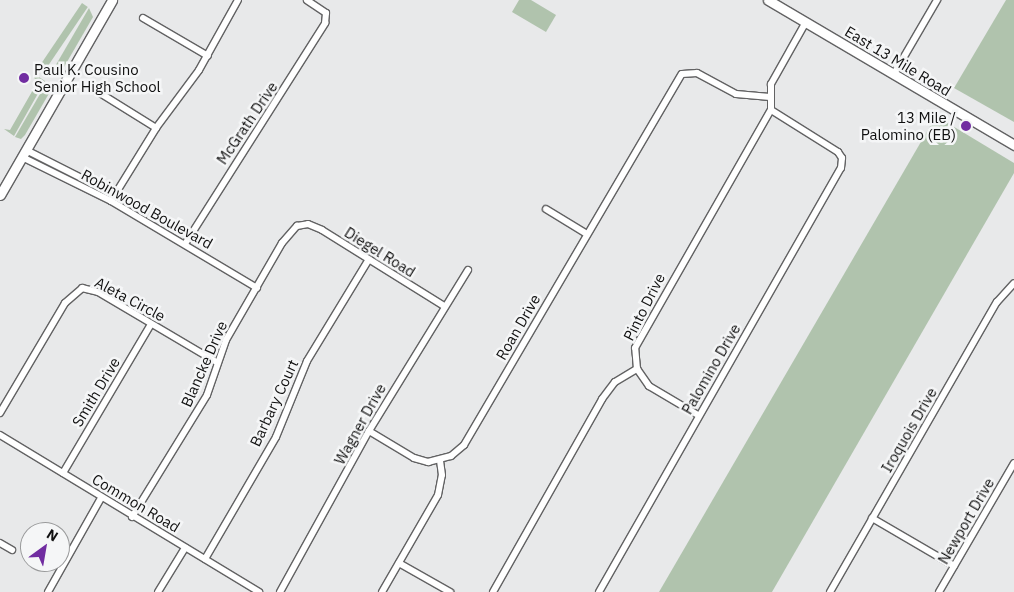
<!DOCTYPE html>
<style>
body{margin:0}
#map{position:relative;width:1014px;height:592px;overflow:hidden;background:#e8e9ea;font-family:"IBM Plex Sans",sans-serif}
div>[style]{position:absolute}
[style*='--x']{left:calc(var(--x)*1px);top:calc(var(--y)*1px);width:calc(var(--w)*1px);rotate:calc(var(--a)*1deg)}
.green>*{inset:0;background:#b0c3ad;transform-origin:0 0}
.roads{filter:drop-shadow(1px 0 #626263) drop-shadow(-1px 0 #626263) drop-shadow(0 1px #626263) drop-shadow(0 -1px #626263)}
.minor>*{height:6px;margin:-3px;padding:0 3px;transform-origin:3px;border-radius:3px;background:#fff}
.major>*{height:9px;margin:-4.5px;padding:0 4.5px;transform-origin:4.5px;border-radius:4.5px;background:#fff}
.dots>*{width:14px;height:14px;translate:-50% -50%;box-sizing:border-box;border:2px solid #f5f6f7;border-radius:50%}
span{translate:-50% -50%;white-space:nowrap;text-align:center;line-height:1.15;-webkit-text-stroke:5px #f5f6f7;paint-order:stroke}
.street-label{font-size:15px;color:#101010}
.poi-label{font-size:15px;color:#101010}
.left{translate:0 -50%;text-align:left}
.right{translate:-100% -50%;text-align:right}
.north{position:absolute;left:20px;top:522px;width:50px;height:50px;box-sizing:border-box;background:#f5f6f7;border:1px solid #999a9b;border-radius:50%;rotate:32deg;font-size:14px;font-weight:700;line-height:20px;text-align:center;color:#101010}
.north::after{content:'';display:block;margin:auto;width:18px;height:22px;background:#712da1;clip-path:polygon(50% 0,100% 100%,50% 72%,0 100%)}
</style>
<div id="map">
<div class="green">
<i style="clip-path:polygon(519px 0,531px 0,556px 15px,546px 32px,512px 12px)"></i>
<i style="clip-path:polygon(1006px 0,1014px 0,1014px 122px,954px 88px)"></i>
<i style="left:82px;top:3px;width:7px;height:78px;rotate:34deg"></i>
<i style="clip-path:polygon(89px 8px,93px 17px,60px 74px,50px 75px)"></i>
<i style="clip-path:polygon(36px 75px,45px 81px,14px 136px,4px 129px,10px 130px,38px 81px,34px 78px)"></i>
<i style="clip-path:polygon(47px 82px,51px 90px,25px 135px,21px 139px,15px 137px)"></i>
<i style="clip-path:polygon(936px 116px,1014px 163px,1014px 173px,772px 592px,659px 592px)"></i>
</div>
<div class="roads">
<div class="minor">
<i style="--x:143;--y:18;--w:75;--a:30.3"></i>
<i style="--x:894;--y:74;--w:86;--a:-59.8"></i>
<i style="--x:95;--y:90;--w:72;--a:31.9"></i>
<i style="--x:26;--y:150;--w:100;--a:26.8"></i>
<i style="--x:22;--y:157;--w:99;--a:26.3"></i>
<i style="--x:111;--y:201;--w:170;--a:30.8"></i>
<i style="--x:111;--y:201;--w:86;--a:-58.3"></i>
<i style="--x:156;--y:128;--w:72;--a:-53.4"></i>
<i style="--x:199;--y:70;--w:80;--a:-60.9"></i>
<i style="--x:546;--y:209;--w:48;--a:31.4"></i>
<i style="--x:185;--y:244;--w:262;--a:-57.6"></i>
<i style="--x:325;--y:23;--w:10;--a:-84"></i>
<i style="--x:326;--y:13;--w:23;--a:-146"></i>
<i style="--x:0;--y:413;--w:128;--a:-59.4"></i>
<i style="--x:65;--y:303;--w:23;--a:-41"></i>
<i style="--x:82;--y:288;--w:16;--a:14"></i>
<i style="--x:98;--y:292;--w:139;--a:30.6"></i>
<i style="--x:698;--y:415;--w:57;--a:-149.4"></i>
<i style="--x:649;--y:386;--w:21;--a:-125"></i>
<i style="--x:637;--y:369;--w:21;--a:-95"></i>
<i style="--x:635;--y:348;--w:274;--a:-60.3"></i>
<i style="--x:771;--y:110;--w:26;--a:-90"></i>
<i style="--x:771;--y:84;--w:71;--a:-60.6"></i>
<i style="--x:369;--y:431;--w:52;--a:31"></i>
<i style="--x:414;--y:458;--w:15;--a:16"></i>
<i style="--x:428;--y:462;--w:24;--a:-15"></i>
<i style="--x:451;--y:456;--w:17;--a:-40"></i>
<i style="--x:464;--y:445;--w:430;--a:-59.6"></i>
<i style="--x:682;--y:74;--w:15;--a:-4"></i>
<i style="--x:697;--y:73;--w:44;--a:28.3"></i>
<i style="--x:736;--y:94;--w:34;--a:5"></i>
<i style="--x:0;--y:435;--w:303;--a:31.2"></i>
<i style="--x:63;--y:473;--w:173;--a:-59.4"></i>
<i style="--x:132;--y:517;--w:143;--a:-58.4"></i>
<i style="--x:207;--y:395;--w:58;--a:-70.9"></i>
<i style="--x:226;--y:340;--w:112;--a:-60"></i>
<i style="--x:282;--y:243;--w:23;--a:-49"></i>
<i style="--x:297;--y:226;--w:11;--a:-10"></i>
<i style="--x:308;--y:224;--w:15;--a:23"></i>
<i style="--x:322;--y:230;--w:144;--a:31.9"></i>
<i style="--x:872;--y:518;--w:95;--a:30.3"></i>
<i style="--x:0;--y:543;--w:14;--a:30"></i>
<i style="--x:205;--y:559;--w:141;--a:-59.8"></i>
<i style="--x:276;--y:437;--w:82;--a:-67.8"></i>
<i style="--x:307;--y:361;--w:119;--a:-58.7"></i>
<i style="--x:399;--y:563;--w:59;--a:29.6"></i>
<i style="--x:48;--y:592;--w:108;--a:-60.6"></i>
<i style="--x:158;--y:592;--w:52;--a:-58.5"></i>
<i style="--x:280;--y:592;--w:184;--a:-61.1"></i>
<i style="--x:369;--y:431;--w:189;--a:-58.4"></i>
<i style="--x:382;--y:592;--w:112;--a:-60"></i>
<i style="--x:438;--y:495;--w:20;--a:-79"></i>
<i style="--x:442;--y:475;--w:14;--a:-98"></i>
<i style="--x:493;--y:592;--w:222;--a:-60.5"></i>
<i style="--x:602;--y:399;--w:21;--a:-53"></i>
<i style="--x:615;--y:382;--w:26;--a:-31"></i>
<i style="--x:599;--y:592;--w:488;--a:-60.3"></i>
<i style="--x:841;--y:168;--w:10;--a:-84"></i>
<i style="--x:842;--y:158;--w:7;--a:-124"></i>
<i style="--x:838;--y:152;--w:79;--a:-147.9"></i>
<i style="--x:830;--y:592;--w:335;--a:-60.1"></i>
<i style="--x:997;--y:302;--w:25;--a:-48"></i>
<i style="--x:939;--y:592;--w:149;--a:-59.8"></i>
</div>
<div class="major">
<i style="--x:768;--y:0;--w:286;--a:30.5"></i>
<i style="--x:0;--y:195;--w:225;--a:-60.1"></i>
</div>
</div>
<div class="dots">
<i style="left:24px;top:78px;background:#712da1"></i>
<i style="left:966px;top:126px;background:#712da1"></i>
</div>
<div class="street-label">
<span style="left:898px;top:61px;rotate:31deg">East 13 Mile Road</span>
<span style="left:247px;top:123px;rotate:-56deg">McGrath Drive</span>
<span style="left:147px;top:209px;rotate:29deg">Robinwood Boulevard</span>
<span style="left:380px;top:252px;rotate:32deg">Diegel Road</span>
<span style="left:130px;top:299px;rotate:28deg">Aleta Circle</span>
<span style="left:644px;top:307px;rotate:-63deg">Pinto Drive</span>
<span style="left:518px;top:327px;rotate:-60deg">Roan Drive</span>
<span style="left:204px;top:364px;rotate:-66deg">Blancke Drive</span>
<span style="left:711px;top:369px;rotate:-60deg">Palomino Drive</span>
<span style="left:96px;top:392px;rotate:-59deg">Smith Drive</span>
<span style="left:274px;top:403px;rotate:-65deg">Barbary Court</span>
<span style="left:360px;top:424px;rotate:-61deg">Wagner Drive</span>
<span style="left:909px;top:430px;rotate:-60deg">Iroquois Drive</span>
<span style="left:136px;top:503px;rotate:31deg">Common Road</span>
<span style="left:966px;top:521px;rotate:-60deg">Newport Drive</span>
</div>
<div class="poi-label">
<span class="left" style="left:34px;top:78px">Paul K. Cousino<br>Senior High School</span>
<span class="right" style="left:956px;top:126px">13 Mile /<br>Palomino (EB)</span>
</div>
<div class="north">N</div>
</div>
